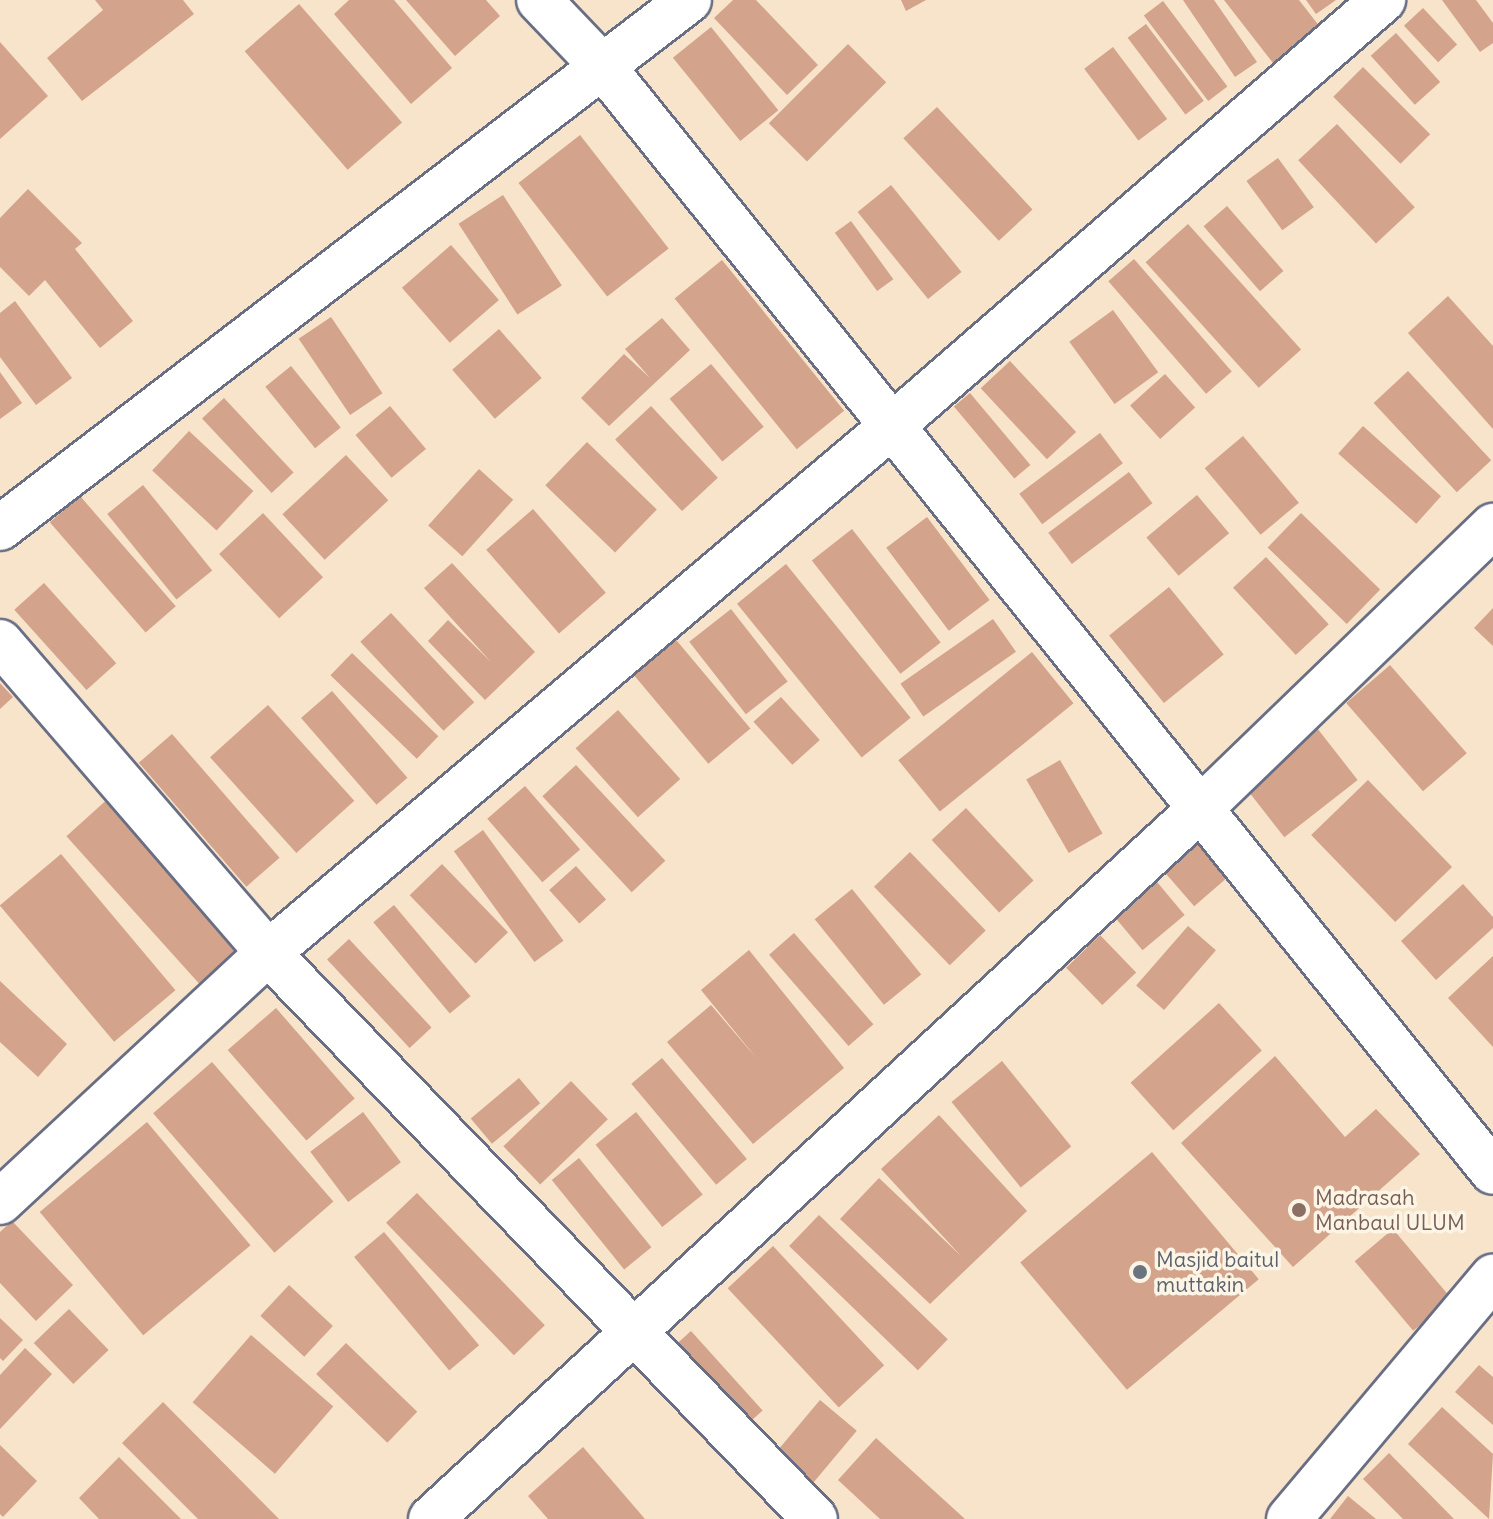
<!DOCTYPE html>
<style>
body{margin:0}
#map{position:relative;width:1493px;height:1519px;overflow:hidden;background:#f7e4cb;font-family:Delius,sans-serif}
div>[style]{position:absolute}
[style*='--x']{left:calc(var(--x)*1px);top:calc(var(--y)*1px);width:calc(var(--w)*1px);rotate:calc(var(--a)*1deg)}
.building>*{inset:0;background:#d3a38b;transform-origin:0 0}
.roads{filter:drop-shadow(2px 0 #686e84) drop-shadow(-2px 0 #686e84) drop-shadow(0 2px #686e84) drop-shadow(0 -2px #686e84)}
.minor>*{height:44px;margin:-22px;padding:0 22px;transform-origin:22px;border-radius:22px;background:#fff}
.dots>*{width:22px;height:22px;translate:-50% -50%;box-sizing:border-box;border:4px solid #fcf5e5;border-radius:50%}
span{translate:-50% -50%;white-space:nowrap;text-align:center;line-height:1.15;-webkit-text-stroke:7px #fcf5e5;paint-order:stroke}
.education-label{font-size:22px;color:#785e54}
.left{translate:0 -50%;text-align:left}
.worship-label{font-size:22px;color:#5b616d}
</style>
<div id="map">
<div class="building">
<i style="clip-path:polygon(95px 0,183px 0,194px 14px,82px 101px,47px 58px,103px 10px)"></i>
<i style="clip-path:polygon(349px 0,394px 0,452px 68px,411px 104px,334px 14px)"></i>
<i style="clip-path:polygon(406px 0,486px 0,500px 16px,455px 56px)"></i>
<i style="clip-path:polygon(733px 0,756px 0,818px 65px,787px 95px,714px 18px)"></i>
<i style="clip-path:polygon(901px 0,926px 0,906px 11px)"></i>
<i style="clip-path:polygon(1183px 0,1214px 0,1257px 62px,1235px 77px)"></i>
<i style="clip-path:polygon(1224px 0,1299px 0,1320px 27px,1273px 63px)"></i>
<i style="clip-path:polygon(1306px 0,1336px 0,1316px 14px)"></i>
<i style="clip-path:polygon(1442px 0,1476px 0,1493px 23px,1493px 43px,1480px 52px)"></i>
<i style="left:1163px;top:1px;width:107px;height:24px;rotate:53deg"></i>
<i style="left:299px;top:4px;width:157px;height:72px;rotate:49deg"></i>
<i style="left:1423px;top:8px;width:50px;height:26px;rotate:47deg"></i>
<i style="left:1146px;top:24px;width:96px;height:23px;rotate:53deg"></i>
<i style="left:711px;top:27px;width:107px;height:49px;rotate:51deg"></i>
<i style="left:1396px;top:33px;width:66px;height:34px;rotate:48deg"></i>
<i style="clip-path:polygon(0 42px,48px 96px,0 139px)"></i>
<i style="left:848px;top:44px;width:54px;height:112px;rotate:45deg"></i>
<i style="left:1113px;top:47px;width:90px;height:36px;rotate:53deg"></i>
<i style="left:1363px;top:67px;width:95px;height:42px;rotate:45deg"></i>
<i style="left:937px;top:107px;width:140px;height:46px;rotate:47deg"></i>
<i style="left:1337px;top:124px;width:114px;height:53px;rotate:47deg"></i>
<i style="left:580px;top:135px;width:144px;height:78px;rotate:52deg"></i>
<i style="left:1278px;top:158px;width:61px;height:39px;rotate:54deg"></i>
<i style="left:891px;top:185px;width:112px;height:43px;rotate:51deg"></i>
<i style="clip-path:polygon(28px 189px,82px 243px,75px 249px,133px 321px,100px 348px,45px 280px,29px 296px,0 267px,0 218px)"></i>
<i style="left:503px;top:195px;width:108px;height:53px;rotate:57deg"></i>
<i style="left:1227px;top:206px;width:86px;height:31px;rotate:49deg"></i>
<i style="left:851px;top:221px;width:72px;height:20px;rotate:54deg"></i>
<i style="left:1188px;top:224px;width:169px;height:57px;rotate:48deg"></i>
<i style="left:451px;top:245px;width:73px;height:65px;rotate:49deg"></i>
<i style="left:1134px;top:259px;width:149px;height:34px;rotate:49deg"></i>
<i style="left:722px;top:260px;width:194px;height:61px;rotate:51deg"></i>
<i style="clip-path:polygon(1448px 296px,1493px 346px,1493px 429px,1408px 333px)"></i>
<i style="clip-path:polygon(15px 301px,72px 378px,36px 405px,0 357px,0 313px)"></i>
<i style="left:1113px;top:310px;width:77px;height:54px;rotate:54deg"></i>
<i style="left:331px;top:317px;width:92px;height:39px;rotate:56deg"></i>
<i style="clip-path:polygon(662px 318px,690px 350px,609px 426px,581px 398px,624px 354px,650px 378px,625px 349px)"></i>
<i style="left:499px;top:329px;width:65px;height:62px;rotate:49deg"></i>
<i style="left:1010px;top:361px;width:97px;height:40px;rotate:47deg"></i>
<i style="left:711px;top:364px;width:82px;height:54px;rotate:50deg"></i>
<i style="left:291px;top:366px;width:79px;height:33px;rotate:51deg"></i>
<i style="left:1408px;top:371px;width:122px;height:47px;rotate:47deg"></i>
<i style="clip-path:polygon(0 372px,22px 403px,0 419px)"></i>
<i style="left:1165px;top:374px;width:45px;height:47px;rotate:48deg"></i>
<i style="left:970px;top:393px;width:94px;height:21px;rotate:50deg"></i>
<i style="left:224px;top:398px;width:102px;height:30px;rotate:47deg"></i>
<i style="left:390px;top:406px;width:56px;height:45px;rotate:50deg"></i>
<i style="left:651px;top:406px;width:98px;height:49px;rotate:47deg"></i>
<i style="left:1363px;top:426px;width:105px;height:37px;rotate:42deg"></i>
<i style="left:189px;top:431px;width:88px;height:54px;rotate:43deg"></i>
<i style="left:1100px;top:433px;width:38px;height:101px;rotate:53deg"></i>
<i style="left:1243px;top:436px;width:87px;height:50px;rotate:50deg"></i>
<i style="left:587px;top:442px;width:97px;height:60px;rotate:44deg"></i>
<i style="left:346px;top:455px;width:62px;height:87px;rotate:47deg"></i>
<i style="left:479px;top:469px;width:46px;height:76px;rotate:42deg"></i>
<i style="left:1129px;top:472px;width:39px;height:101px;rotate:53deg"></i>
<i style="left:143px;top:485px;width:110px;height:46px;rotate:51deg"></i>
<i style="left:1197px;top:495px;width:50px;height:66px;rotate:50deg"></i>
<i style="left:80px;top:496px;width:146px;height:40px;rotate:49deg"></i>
<i style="left:533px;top:509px;width:111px;height:62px;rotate:49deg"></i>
<i style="left:263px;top:513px;width:88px;height:60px;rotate:47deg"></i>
<i style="left:1301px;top:513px;width:110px;height:48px;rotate:44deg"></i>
<i style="left:927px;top:517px;width:104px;height:51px;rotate:53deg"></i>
<i style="left:852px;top:529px;width:144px;height:51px;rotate:52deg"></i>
<i style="left:1266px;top:557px;width:92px;height:45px;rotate:47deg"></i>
<i style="clip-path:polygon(452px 563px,535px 652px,485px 700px,428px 641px,448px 620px,491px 662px,424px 588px)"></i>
<i style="left:786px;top:564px;width:198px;height:63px;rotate:51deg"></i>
<i style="left:44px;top:583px;width:108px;height:40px;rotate:48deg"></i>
<i style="left:1169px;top:587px;width:87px;height:77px;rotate:51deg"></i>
<i style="clip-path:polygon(1493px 608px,1493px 646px,1474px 628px)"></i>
<i style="left:731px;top:609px;width:92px;height:53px;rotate:52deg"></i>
<i style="left:391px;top:613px;width:122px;height:42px;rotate:47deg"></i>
<i style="left:993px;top:619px;width:40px;height:113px;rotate:55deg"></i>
<i style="left:672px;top:635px;width:122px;height:55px;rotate:50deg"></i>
<i style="left:1032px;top:652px;width:66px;height:172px;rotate:51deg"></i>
<i style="left:352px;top:653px;width:120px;height:31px;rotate:44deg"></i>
<i style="left:1390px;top:665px;width:117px;height:58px;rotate:49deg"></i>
<i style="clip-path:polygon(0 683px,13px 697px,0 709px)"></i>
<i style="left:332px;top:691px;width:115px;height:41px;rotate:49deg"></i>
<i style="left:781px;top:697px;width:58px;height:37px;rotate:48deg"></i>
<i style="left:268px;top:705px;width:129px;height:78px;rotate:48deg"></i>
<i style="left:618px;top:710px;width:93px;height:57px;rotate:48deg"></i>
<i style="left:1317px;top:728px;width:66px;height:93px;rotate:52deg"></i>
<i style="left:172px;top:734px;width:164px;height:44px;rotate:49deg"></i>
<i style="left:1060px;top:760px;width:85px;height:39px;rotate:60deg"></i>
<i style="left:576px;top:765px;width:131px;height:46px;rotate:47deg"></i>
<i style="left:1368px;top:780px;width:121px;height:79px;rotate:46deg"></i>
<i style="left:525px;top:786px;width:84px;height:50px;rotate:49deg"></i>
<i style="left:111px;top:796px;width:210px;height:60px;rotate:48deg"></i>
<i style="left:966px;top:808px;width:99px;height:47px;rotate:47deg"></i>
<i style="left:483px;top:830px;width:137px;height:36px;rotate:54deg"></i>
<i style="left:1198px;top:842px;width:46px;height:45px;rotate:49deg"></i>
<i style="left:910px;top:852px;width:109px;height:50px;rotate:46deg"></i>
<i style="left:61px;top:854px;width:178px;height:80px;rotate:50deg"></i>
<i style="left:442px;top:864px;width:95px;height:45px;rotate:46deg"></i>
<i style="left:576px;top:866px;width:45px;height:36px;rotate:48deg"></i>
<i style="left:1157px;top:882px;width:43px;height:55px;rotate:50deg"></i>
<i style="clip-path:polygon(1463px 884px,1493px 917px,1493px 928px,1436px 980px,1401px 941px)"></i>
<i style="left:852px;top:889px;width:110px;height:48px;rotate:51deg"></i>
<i style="left:394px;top:905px;width:119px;height:27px;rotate:50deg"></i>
<i style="left:1188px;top:926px;width:37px;height:79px;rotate:41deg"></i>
<i style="left:794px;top:933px;width:121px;height:33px;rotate:49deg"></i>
<i style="left:1100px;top:935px;width:52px;height:47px;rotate:46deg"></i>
<i style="left:349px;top:939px;width:121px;height:30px;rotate:47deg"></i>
<i style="clip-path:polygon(749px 950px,844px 1068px,753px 1144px,667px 1042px,711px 1005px,758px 1060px,701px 990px)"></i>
<i style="clip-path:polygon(1493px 956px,1493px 1047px,1448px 998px)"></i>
<i style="clip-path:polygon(0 981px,67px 1044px,38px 1077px,0 1042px)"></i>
<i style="left:1219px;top:1003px;width:64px;height:119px;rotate:48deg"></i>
<i style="left:276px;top:1008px;width:120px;height:64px;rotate:49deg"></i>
<i style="clip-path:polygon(1275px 1056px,1345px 1137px,1376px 1109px,1420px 1154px,1293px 1267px,1181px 1143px)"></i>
<i style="left:662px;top:1058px;width:132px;height:40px;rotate:50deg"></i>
<i style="left:1002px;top:1061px;width:110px;height:65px;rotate:51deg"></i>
<i style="left:212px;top:1062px;width:185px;height:78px;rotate:49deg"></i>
<i style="left:519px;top:1078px;width:33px;height:63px;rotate:50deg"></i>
<i style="left:571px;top:1081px;width:53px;height:94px;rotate:46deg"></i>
<i style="left:363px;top:1112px;width:63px;height:66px;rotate:53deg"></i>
<i style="left:636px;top:1112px;width:106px;height:52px;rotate:51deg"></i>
<i style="clip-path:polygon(939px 1115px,1027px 1211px,930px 1304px,840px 1219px,879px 1178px,961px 1256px,881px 1169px)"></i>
<i style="left:147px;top:1122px;width:161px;height:140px;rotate:50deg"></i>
<i style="left:1152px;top:1152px;width:166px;height:172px;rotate:50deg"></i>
<i style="left:579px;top:1158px;width:115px;height:35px;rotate:51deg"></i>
<i style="left:417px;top:1193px;width:184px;height:43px;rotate:46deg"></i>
<i style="left:819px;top:1215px;width:179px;height:43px;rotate:44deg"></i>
<i style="clip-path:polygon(12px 1221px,73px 1285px,36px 1321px,0 1283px,0 1232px)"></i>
<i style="left:1393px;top:1229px;width:91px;height:50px;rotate:50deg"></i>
<i style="left:384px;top:1232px;width:148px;height:39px;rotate:50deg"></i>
<i style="left:773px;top:1246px;width:163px;height:62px;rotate:47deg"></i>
<i style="left:289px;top:1285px;width:60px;height:42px;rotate:43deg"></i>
<i style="left:69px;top:1309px;width:57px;height:49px;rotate:46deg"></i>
<i style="clip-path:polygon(0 1318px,23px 1340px,3px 1361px,0 1358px)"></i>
<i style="left:691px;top:1331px;width:107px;height:34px;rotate:48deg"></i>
<i style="left:251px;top:1335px;width:109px;height:89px;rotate:41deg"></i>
<i style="left:346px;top:1343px;width:99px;height:43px;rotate:44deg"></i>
<i style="clip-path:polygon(25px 1348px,52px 1374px,0 1429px,0 1375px)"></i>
<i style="clip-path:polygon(1479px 1365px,1493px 1377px,1493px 1425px,1455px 1392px)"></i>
<i style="left:820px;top:1400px;width:48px;height:83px;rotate:40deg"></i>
<i style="clip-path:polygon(163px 1402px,279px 1519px,198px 1519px,122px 1443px)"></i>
<i style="clip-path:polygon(1442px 1407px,1493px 1454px,1489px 1519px,1408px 1444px)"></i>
<i style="clip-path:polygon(876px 1438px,965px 1519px,880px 1519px,838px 1480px)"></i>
<i style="clip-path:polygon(0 1445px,37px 1481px,3px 1517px,0 1514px)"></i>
<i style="clip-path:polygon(583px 1447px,645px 1519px,548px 1519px,528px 1496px)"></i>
<i style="clip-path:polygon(1389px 1453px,1454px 1519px,1403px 1519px,1363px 1479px)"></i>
<i style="clip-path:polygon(119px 1457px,181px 1519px,99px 1519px,79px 1498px)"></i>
<i style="clip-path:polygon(1348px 1496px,1376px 1519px,1330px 1519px)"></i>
</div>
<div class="roads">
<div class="minor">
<i style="--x:539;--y:0;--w:94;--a:46.3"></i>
<i style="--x:604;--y:68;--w:1417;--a:51.16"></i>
<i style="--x:0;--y:528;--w:868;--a:-37.46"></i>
<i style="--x:0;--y:642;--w:411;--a:49.2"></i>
<i style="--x:268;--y:953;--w:787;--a:45.98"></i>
<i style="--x:0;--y:1202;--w:366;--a:-42.9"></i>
<i style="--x:268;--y:953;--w:818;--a:-40.19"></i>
<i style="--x:893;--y:425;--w:649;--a:-40.94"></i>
<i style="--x:431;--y:1519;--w:1049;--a:-42.72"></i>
<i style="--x:1202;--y:807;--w:405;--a:-44"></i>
<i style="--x:1289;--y:1519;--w:317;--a:-49.9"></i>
</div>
</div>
<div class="dots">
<i style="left:1299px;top:1210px;background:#8d6e63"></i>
<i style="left:1140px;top:1272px;background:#6b7280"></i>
</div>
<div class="education-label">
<span class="left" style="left:1315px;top:1210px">Madrasah<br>Manbaul ULUM</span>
</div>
<div class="worship-label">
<span class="left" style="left:1156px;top:1272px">Masjid baitul<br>muttakin</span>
</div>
</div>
